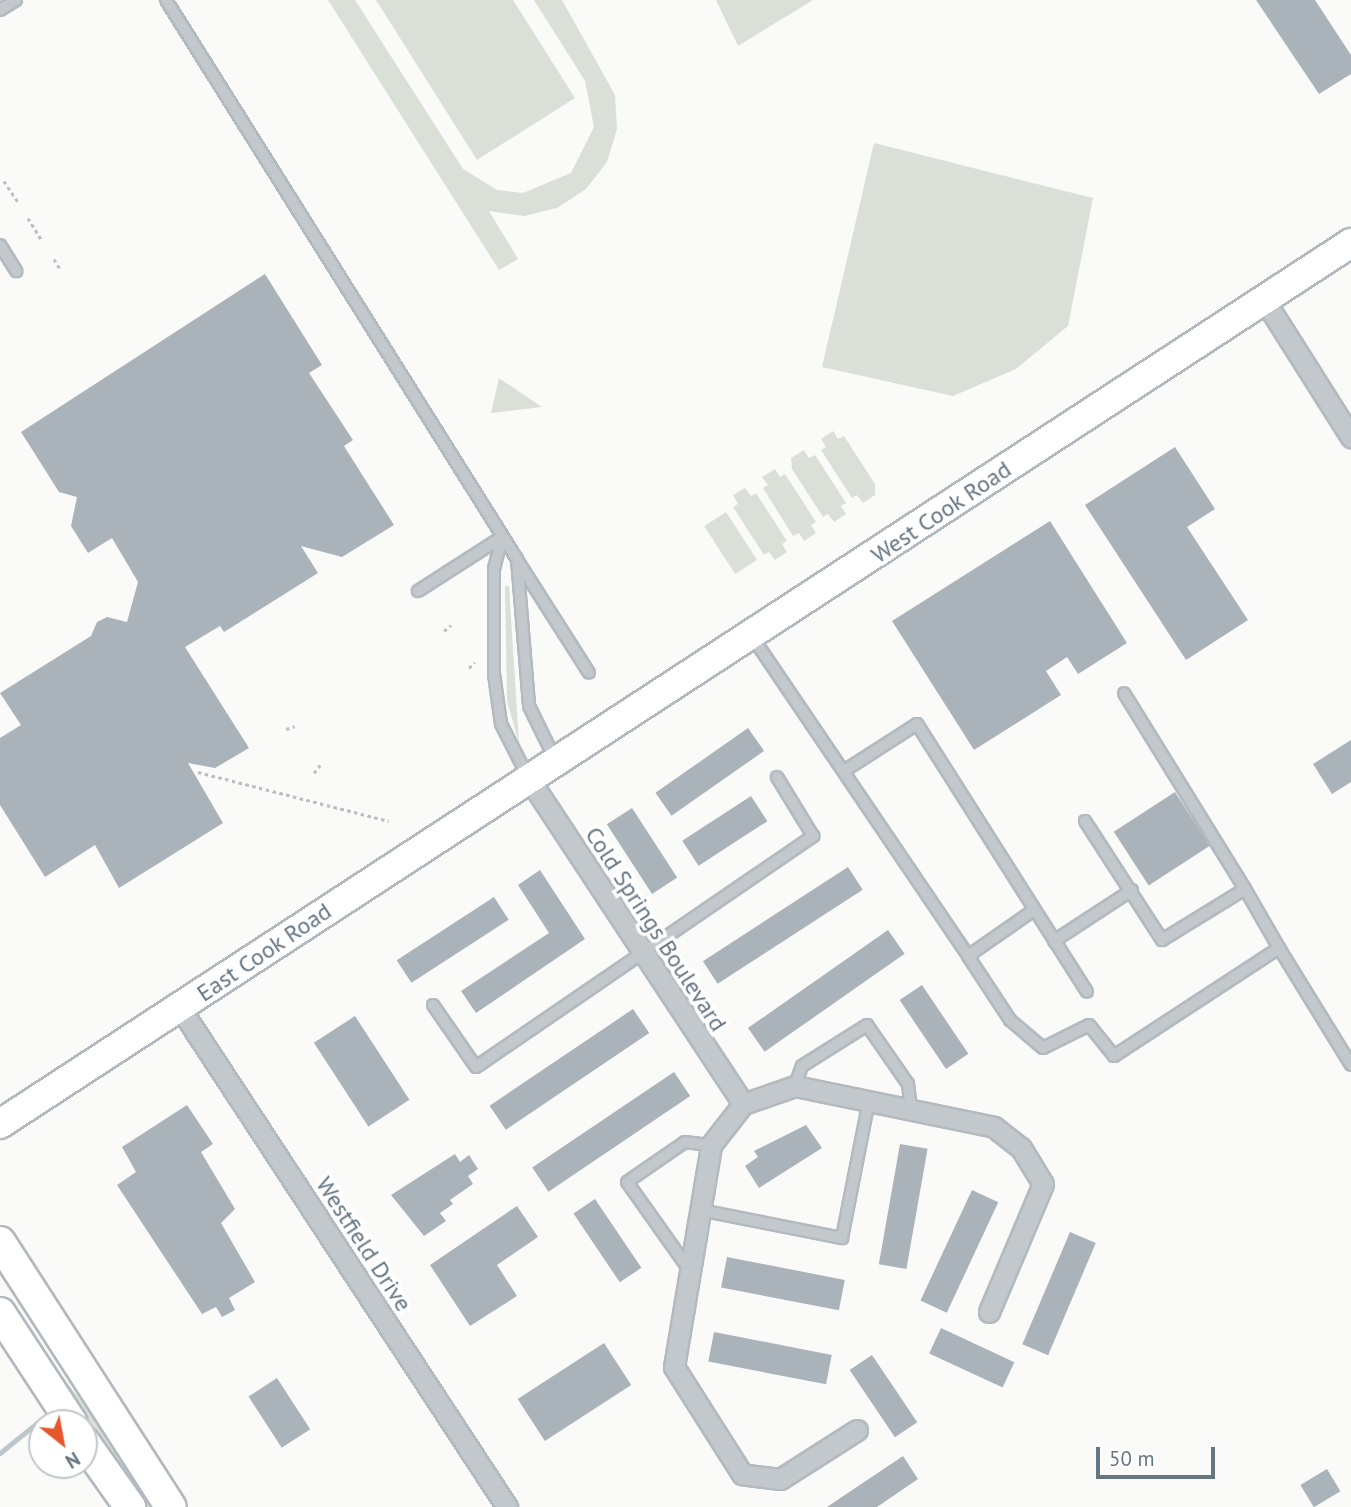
<!DOCTYPE html>
<style>
body{margin:0}
#map{position:relative;width:1351px;height:1507px;overflow:hidden;background:#fafaf8;font-family:"PT Sans",sans-serif}
div>[style]{position:absolute}
[style*='--x']{left:calc(var(--x)*1px);top:calc(var(--y)*1px);width:calc(var(--w)*1px);rotate:calc(var(--a)*1deg)}
.green>*{inset:0;background:#dadfd7;transform-origin:0 0}
.stream>*{height:4.5px;margin:-2.25px;padding:0 2.25px;transform-origin:2.25px;border-radius:2.25px;background:#bbc7cb}
.building>*{inset:0;background:#aab3b9;transform-origin:0 0}
.path>*{height:2.5px;margin-top:-1.25px;transform-origin:0;background:repeating-linear-gradient(90deg,#bbbfc2 0 3.5px,transparent 0 7px)}
.roads{filter:drop-shadow(2px 0 #b3babf) drop-shadow(-2px 0 #b3babf) drop-shadow(0 2px #b3babf) drop-shadow(0 -2px #b3babf)}
.service>*{height:10px;margin:-5px;padding:0 5px;transform-origin:5px;border-radius:5px;background:#c3c8cc}
.minor>*{height:19px;margin:-9.5px;padding:0 9.5px;transform-origin:9.5px;border-radius:9.5px;background:#c3c8cc}
.secondary>*{height:28px;margin:-14px;padding:0 14px;transform-origin:14px;border-radius:14px;background:#fff}
.primary>*{height:30px;margin:-15px;padding:0 15px;transform-origin:15px;border-radius:15px;background:#fff}
span{translate:-50% -50%;white-space:nowrap;text-align:center;line-height:1.15;-webkit-text-stroke:7px #fff;paint-order:stroke}
.street-label{font-size:24px;color:#657683}
.north{position:absolute;left:28px;top:1409px;width:70px;height:70px;box-sizing:border-box;background:#fff;border:2px solid #c1c8cd;border-radius:50%;rotate:149deg;font-size:19px;font-weight:700;line-height:28px;text-align:center;color:#657683}
.north::after{content:'';display:block;margin:auto;width:24px;height:32px;background:#e4572e;clip-path:polygon(50% 0,100% 100%,50% 72%,0 100%)}
.scale{position:absolute;left:1096px;top:1447px;width:119px;height:32px;box-sizing:border-box;border:4px solid #657683;border-top:0;padding-left:9px;font-size:21px;line-height:24px;white-space:nowrap;color:#657683;-webkit-text-stroke:5px #fff;paint-order:stroke}
</style>
<div id="map">
<div class="green">
<i style="clip-path:polygon(328px 0,355px 0,463px 169px,497px 190px,523px 193px,571px 173px,594px 127px,585px 81px,534px 0,562px 0,615px 95px,617px 129px,607px 162px,586px 189px,557px 208px,524px 216px,489px 211px,518px 259px,499px 270px)"></i>
<i style="clip-path:polygon(376px 0,513px 0,575px 98px,477px 160px)"></i>
<i style="clip-path:polygon(716px 0,813px 0,738px 46px)"></i>
<i style="clip-path:polygon(874px 143px,1093px 198px,1068px 326px,1016px 369px,953px 396px,822px 367px)"></i>
<i style="clip-path:polygon(499px 378px,542px 407px,491px 413px)"></i>
<i style="clip-path:polygon(833px 431px,838px 439px,844px 436px,875px 484px,875px 495px,863px 503px,857px 495px,852px 498px,821px 450px,826px 447px,821px 439px)"></i>
<i style="clip-path:polygon(804px 450px,809px 458px,815px 455px,846px 503px,841px 506px,846px 514px,834px 522px,828px 514px,823px 517px,792px 469px,791px 458px)"></i>
<i style="clip-path:polygon(775px 469px,780px 477px,785px 474px,816px 522px,811px 525px,816px 533px,804px 541px,799px 533px,793px 536px,763px 488px,768px 485px,762px 477px)"></i>
<i style="clip-path:polygon(745px 488px,751px 496px,756px 493px,787px 541px,782px 544px,787px 552px,775px 560px,769px 552px,764px 555px,733px 507px,738px 504px,733px 495px)"></i>
<i style="left:726px;top:512px;width:57px;height:26px;rotate:57deg"></i>
<i style="clip-path:polygon(505px 586px,509px 586px,519px 743px,507px 701px)"></i>
<i style="clip-path:polygon(21px 1326px,109px 1435px,156px 1507px,141px 1507px)"></i>
</div>
<div class="stream">
<i style="--x:0;--y:1453;--w:48;--a:-39"></i>
</div>
<div class="building">
<i style="clip-path:polygon(1256px 0,1315px 0,1351px 55px,1351px 74px,1319px 94px)"></i>
<i style="clip-path:polygon(265px 274px,322px 365px,309px 373px,353px 440px,344px 446px,394px 525px,342px 557px,301px 546px,318px 573px,224px 632px,220px 626px,185px 647px,249px 748px,215px 768px,188px 763px,223px 823px,119px 888px,95px 845px,45px 877px,0 805px,0 738px,21px 725px,0 693px,91px 636px,97px 622px,107px 617px,127px 622px,138px 582px,112px 538px,88px 553px,71px 526px,77px 497px,59px 492px,21px 432px)"></i>
<i style="clip-path:polygon(1175px 447px,1215px 509px,1187px 527px,1248px 620px,1186px 660px,1085px 505px)"></i>
<i style="clip-path:polygon(1050px 521px,1127px 643px,1078px 674px,1067px 657px,1046px 671px,1061px 695px,974px 750px,892px 621px)"></i>
<i style="left:748px;top:728px;width:28px;height:113px;rotate:55deg"></i>
<i style="clip-path:polygon(1351px 740px,1351px 782px,1332px 794px,1313px 764px)"></i>
<i style="left:1175px;top:792px;width:64px;height:73px;rotate:57deg"></i>
<i style="left:751px;top:796px;width:30px;height:82px;rotate:57deg"></i>
<i style="left:632px;top:808px;width:83px;height:30px;rotate:57deg"></i>
<i style="left:848px;top:867px;width:27px;height:173px;rotate:57deg"></i>
<i style="clip-path:polygon(540px 870px,585px 939px,476px 1013px,461px 991px,549px 933px,518px 885px)"></i>
<i style="left:494px;top:897px;width:27px;height:116px;rotate:57deg"></i>
<i style="left:888px;top:930px;width:29px;height:171px;rotate:55deg"></i>
<i style="left:922px;top:985px;width:83px;height:27px;rotate:56deg"></i>
<i style="left:633px;top:1009px;width:29px;height:173px;rotate:56deg"></i>
<i style="left:355px;top:1016px;width:100px;height:49px;rotate:57deg"></i>
<i style="left:674px;top:1072px;width:29px;height:171px;rotate:56deg"></i>
<i style="clip-path:polygon(187px 1105px,213px 1144px,201px 1152px,235px 1209px,221px 1223px,255px 1282px,229px 1298px,235px 1310px,222px 1317px,216px 1307px,202px 1314px,117px 1185px,136px 1172px,122px 1147px)"></i>
<i style="clip-path:polygon(806px 1125px,822px 1148px,759px 1188px,745px 1166px,758px 1157px,754px 1151px)"></i>
<i style="left:900px;top:1144px;width:28px;height:122px;rotate:10deg"></i>
<i style="clip-path:polygon(455px 1154px,460px 1162px,469px 1155px,478px 1169px,468px 1176px,473px 1184px,450px 1200px,453px 1204px,440px 1213px,446px 1221px,424px 1236px,391px 1195px)"></i>
<i style="left:972px;top:1190px;width:29px;height:122px;rotate:25deg"></i>
<i style="left:595px;top:1199px;width:83px;height:26px;rotate:56deg"></i>
<i style="clip-path:polygon(517px 1206px,538px 1237px,497px 1265px,517px 1296px,470px 1326px,430px 1265px)"></i>
<i style="left:1070px;top:1232px;width:28px;height:122px;rotate:23deg"></i>
<i style="left:727px;top:1257px;width:120px;height:31px;rotate:11deg"></i>
<i style="left:941px;top:1328px;width:81px;height:28px;rotate:25deg"></i>
<i style="left:714px;top:1332px;width:120px;height:30px;rotate:11deg"></i>
<i style="left:604px;top:1343px;width:50px;height:103px;rotate:57deg"></i>
<i style="left:872px;top:1355px;width:81px;height:27px;rotate:56deg"></i>
<i style="left:277px;top:1378px;width:61px;height:34px;rotate:57deg"></i>
<i style="clip-path:polygon(903px 1456px,918px 1479px,877px 1507px,827px 1507px)"></i>
<i style="left:1327px;top:1469px;width:26px;height:31px;rotate:59deg"></i>
</div>
<div class="path">
<i style="--x:4;--y:181;--w:27;--a:56"></i>
<i style="--x:28;--y:218;--w:28;--a:58"></i>
<i style="--x:54;--y:259;--w:13;--a:58"></i>
<i style="--x:444;--y:631;--w:9;--a:-41"></i>
<i style="--x:469;--y:668;--w:8;--a:-45"></i>
<i style="--x:286;--y:729;--w:9;--a:-18"></i>
<i style="--x:198;--y:772;--w:197;--a:14.4"></i>
<i style="--x:314;--y:773;--w:10;--a:-53"></i>
</div>
<div class="roads">
<div class="service">
<i style="--x:166;--y:0;--w:660;--a:57.88"></i>
<i style="--x:517;--y:559;--w:147;--a:85.3"></i>
<i style="--x:529;--y:706;--w:59;--a:63.9"></i>
<i style="--x:0;--y:10;--w:19;--a:-32"></i>
<i style="--x:0;--y:245;--w:31;--a:58"></i>
<i style="--x:502;--y:537;--w:32;--a:104"></i>
<i style="--x:494;--y:568;--w:106;--a:90"></i>
<i style="--x:494;--y:674;--w:50;--a:82"></i>
<i style="--x:501;--y:724;--w:59;--a:63"></i>
<i style="--x:519;--y:563;--w:130;--a:57.5"></i>
<i style="--x:418;--y:591;--w:100;--a:-32.7"></i>
<i style="--x:753;--y:638;--w:384;--a:55.9"></i>
<i style="--x:968;--y:956;--w:80;--a:-34.9"></i>
<i style="--x:847;--y:769;--w:83;--a:-32.7"></i>
<i style="--x:917;--y:724;--w:317;--a:57.6"></i>
<i style="--x:1085;--y:821;--w:142;--a:57.1"></i>
<i style="--x:1162;--y:940;--w:97;--a:-31.6"></i>
<i style="--x:1245;--y:889;--w:230;--a:-121.7"></i>
<i style="--x:1245;--y:889;--w:68;--a:60"></i>
<i style="--x:1054;--y:941;--w:93;--a:-33.2"></i>
<i style="--x:968;--y:956;--w:77;--a:56.7"></i>
<i style="--x:1010;--y:1020;--w:43;--a:40.3"></i>
<i style="--x:1043;--y:1048;--w:51;--a:-26.6"></i>
<i style="--x:1089;--y:1025;--w:40;--a:51"></i>
<i style="--x:1114;--y:1056;--w:197;--a:-33.2"></i>
<i style="--x:1279;--y:948;--w:137;--a:58.4"></i>
<i style="--x:433;--y:1005;--w:75;--a:55.3"></i>
<i style="--x:476;--y:1067;--w:409;--a:-34.4"></i>
<i style="--x:813;--y:836;--w:69;--a:-121.4"></i>
<i style="--x:795;--y:1086;--w:21;--a:-71"></i>
<i style="--x:802;--y:1066;--w:77;--a:-32.2"></i>
<i style="--x:867;--y:1025;--w:72;--a:55.2"></i>
<i style="--x:908;--y:1084;--w:25;--a:83"></i>
<i style="--x:700;--y:1210;--w:145;--a:11.2"></i>
<i style="--x:842;--y:1238;--w:140;--a:-78.9"></i>
<i style="--x:688;--y:1268;--w:105;--a:-125.3"></i>
<i style="--x:627;--y:1182;--w:70;--a:-34.6"></i>
<i style="--x:685;--y:1142;--w:26;--a:7"></i>
</div>
<div class="minor">
<i style="--x:1263;--y:298;--w:165;--a:57.7"></i>
<i style="--x:529;--y:779;--w:389;--a:56.6"></i>
<i style="--x:180;--y:1008;--w:597;--a:56.76"></i>
<i style="--x:857;--y:1430;--w:91;--a:147.5"></i>
<i style="--x:780;--y:1479;--w:38;--a:-173"></i>
<i style="--x:742;--y:1474;--w:127;--a:-122.4"></i>
<i style="--x:674;--y:1367;--w:225;--a:-80.5"></i>
<i style="--x:711;--y:1145;--w:52;--a:-52"></i>
<i style="--x:743;--y:1104;--w:55;--a:-19.1"></i>
<i style="--x:795;--y:1086;--w:203;--a:11.6"></i>
<i style="--x:994;--y:1127;--w:34;--a:38"></i>
<i style="--x:1021;--y:1148;--w:42;--a:58.6"></i>
<i style="--x:1043;--y:1184;--w:139;--a:112.9"></i>
</div>
<div class="secondary">
<i style="--x:0;--y:1124;--w:1613;--a:-33.11"></i>
</div>
<div class="primary">
<i style="--x:0;--y:1242;--w:315;--a:57.2"></i>
<i style="--x:0;--y:1313;--w:131;--a:56.8"></i>
<i style="--x:84;--y:1442;--w:80;--a:54.7"></i>
</div>
</div>
<div class="street-label">
<span style="left:941px;top:512px;rotate:-34deg">West Cook Road</span>
<span style="left:656px;top:929px;rotate:57deg">Cold Springs Boulevard</span>
<span style="left:264px;top:952px;rotate:-34deg">East Cook Road</span>
<span style="left:364px;top:1244px;rotate:57deg">Westfield Drive</span>
</div>
<div class="north">N</div>
<div class="scale">50 m</div>
</div>
